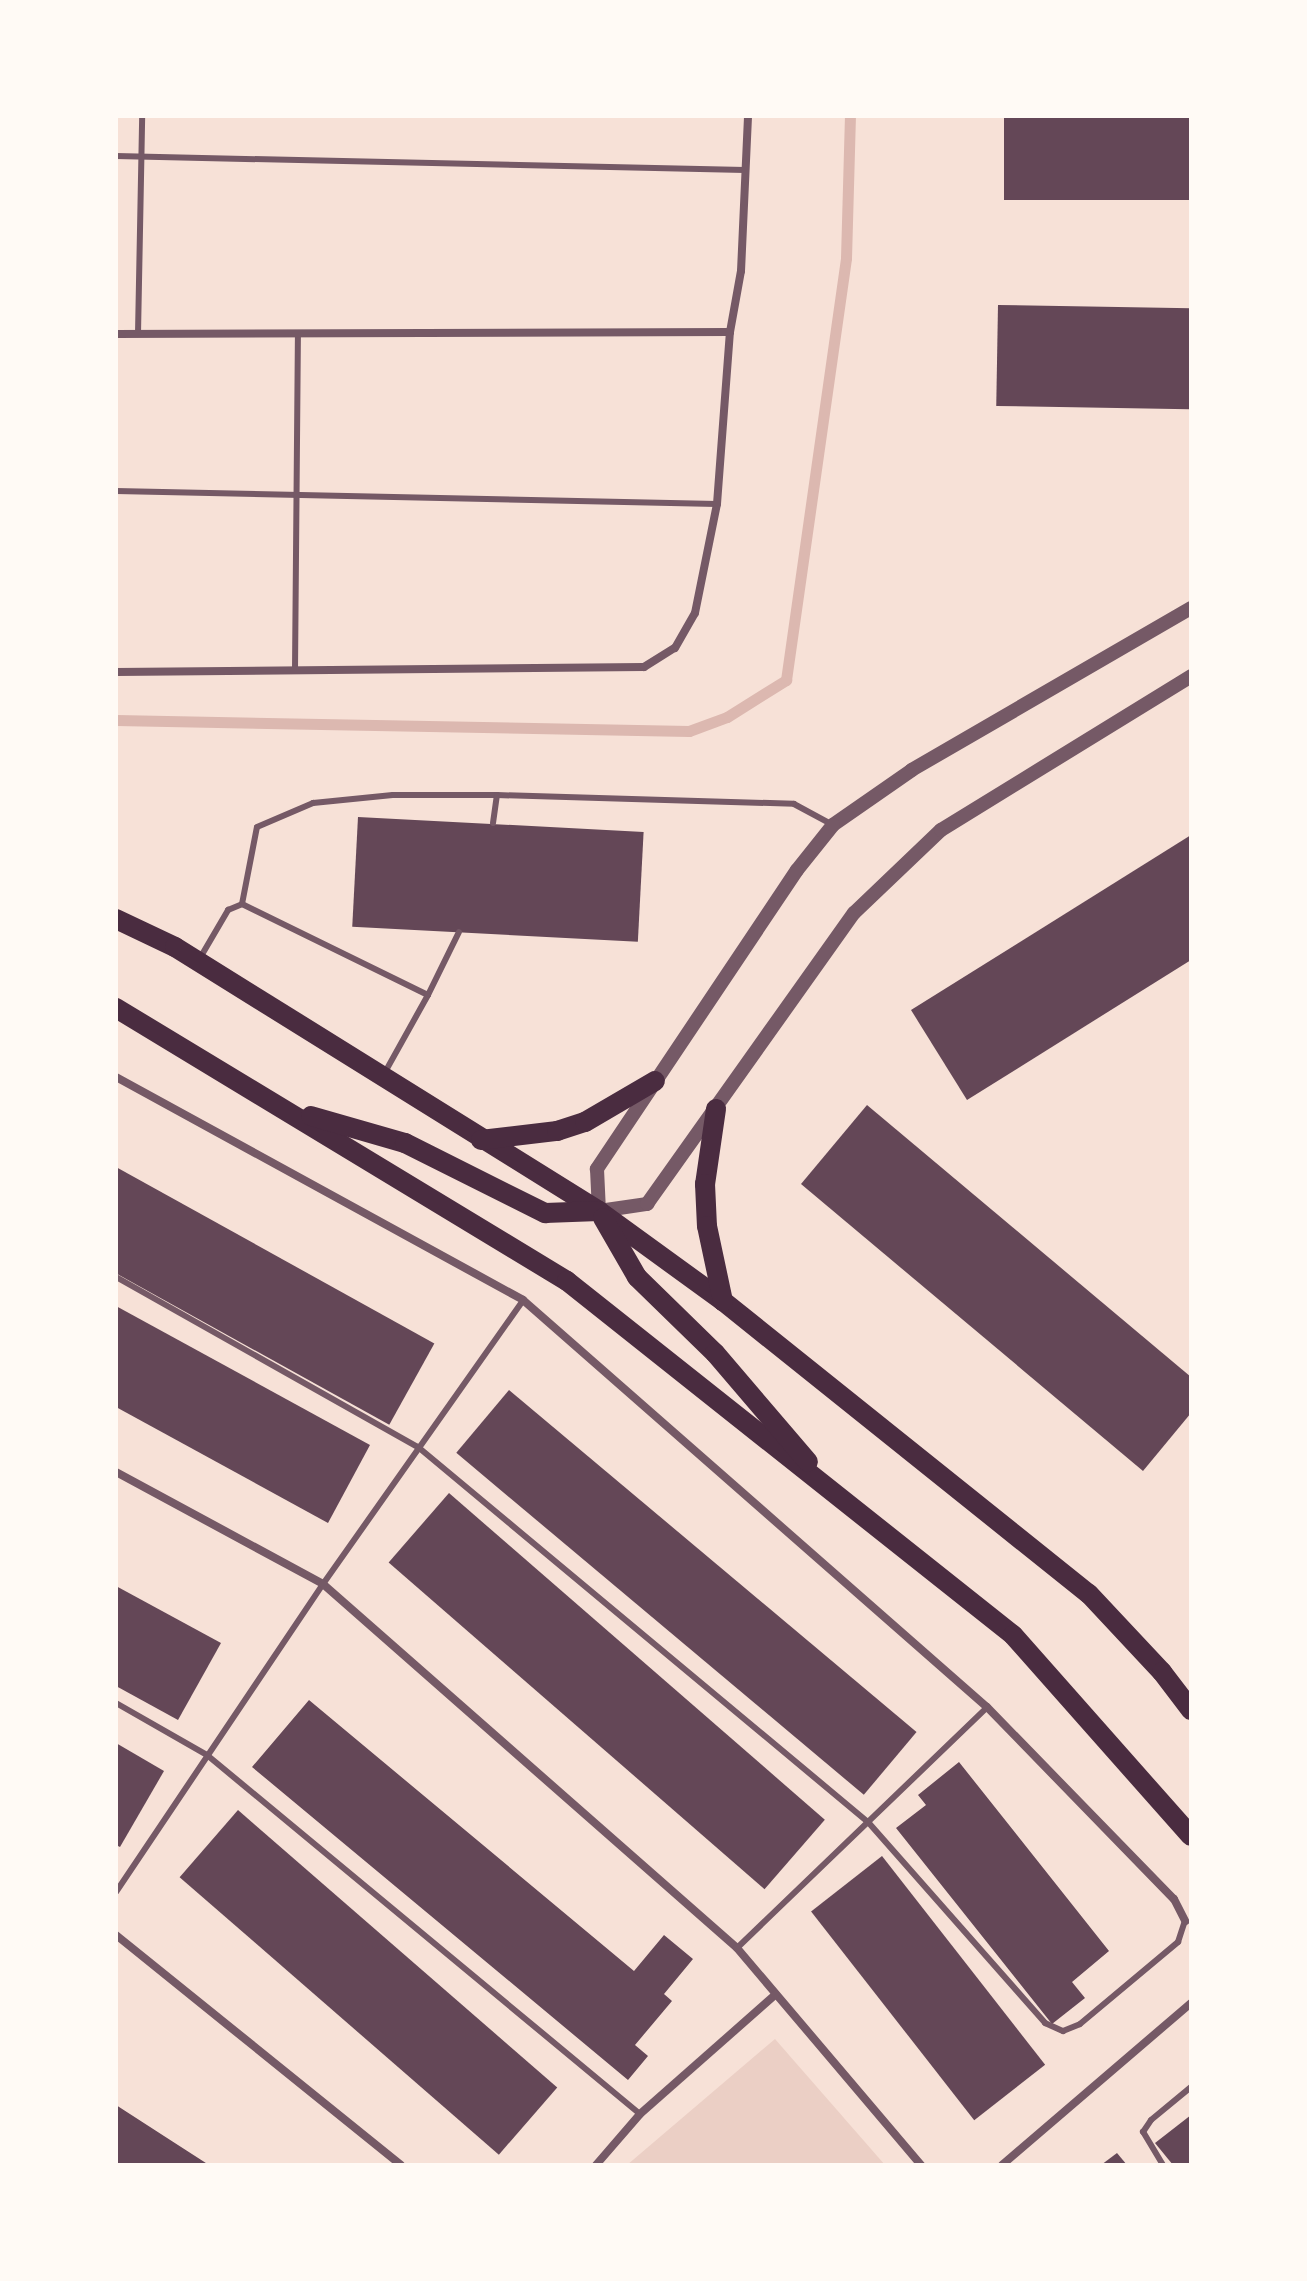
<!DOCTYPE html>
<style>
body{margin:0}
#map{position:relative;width:1307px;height:2281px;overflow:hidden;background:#f7e1d7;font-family:Ubuntu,sans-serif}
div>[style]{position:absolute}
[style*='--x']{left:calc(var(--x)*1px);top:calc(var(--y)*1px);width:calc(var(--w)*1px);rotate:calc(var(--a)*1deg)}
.green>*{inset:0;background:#ebcfc5}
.stream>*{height:11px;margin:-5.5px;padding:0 5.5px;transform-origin:5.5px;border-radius:5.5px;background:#dcb8b0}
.building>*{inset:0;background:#644757;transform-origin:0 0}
.service>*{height:6px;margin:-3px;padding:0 3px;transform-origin:3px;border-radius:3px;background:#755966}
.minor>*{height:8px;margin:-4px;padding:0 4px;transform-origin:4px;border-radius:4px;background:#755966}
.tertiary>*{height:14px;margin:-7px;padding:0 7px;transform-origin:7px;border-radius:7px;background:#755966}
.primary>*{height:20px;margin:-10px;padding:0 10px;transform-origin:10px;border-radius:10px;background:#4a2c40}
span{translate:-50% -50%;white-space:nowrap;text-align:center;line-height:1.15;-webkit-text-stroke:6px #fffaf5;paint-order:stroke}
.frame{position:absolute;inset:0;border:118px solid #fffaf5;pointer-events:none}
</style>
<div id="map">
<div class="green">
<i style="clip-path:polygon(775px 2039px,885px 2165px,627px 2165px)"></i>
</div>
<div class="stream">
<i style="--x:116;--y:720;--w:573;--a:1.1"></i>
<i style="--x:689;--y:731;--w:40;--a:-20.2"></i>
<i style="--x:727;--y:717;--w:70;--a:-32.1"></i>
<i style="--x:786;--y:680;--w:426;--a:-81.9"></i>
<i style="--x:846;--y:258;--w:142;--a:-88.4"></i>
</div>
<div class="building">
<i style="left:1004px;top:116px;width:187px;height:84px"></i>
<i style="left:998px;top:305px;width:193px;height:101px;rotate:1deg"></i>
<i style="left:358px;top:817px;width:286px;height:110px;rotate:3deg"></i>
<i style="clip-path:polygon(1191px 835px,1191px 960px,967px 1100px,911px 1010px)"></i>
<i style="clip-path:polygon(867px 1105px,1191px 1377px,1191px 1413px,1143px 1471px,801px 1184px)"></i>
<i style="left:116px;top:1167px;width:364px;height:93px;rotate:29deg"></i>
<i style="clip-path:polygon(116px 1306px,370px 1445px,328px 1523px,116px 1407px)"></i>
<i style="left:509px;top:1390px;width:532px;height:82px;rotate:40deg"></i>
<i style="left:449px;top:1493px;width:498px;height:92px;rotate:41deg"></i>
<i style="clip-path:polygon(116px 1586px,221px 1643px,178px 1720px,116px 1686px)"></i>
<i style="clip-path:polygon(309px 1700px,634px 1971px,664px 1935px,693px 1959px,664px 1994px,672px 2001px,635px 2045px,648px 2056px,628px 2080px,252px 1767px)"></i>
<i style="clip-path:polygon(116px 1743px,164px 1771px,120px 1847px,116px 1845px)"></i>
<i style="clip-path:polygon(959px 1762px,1109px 1951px,1072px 1982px,1085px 1998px,1052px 2024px,896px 1828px,926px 1805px,918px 1795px)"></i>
<i style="left:238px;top:1810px;width:423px;height:89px;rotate:41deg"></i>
<i style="left:882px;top:1856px;width:265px;height:90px;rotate:52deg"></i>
<i style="clip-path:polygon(116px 2105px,164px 2136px,209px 2165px,116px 2165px)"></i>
<i style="clip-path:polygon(1191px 2115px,1191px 2165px,1173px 2165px,1155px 2143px)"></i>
<i style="clip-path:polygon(1117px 2153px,1127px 2165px,1101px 2165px)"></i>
</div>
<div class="service">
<i style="--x:116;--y:156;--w:629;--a:1.28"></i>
<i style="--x:138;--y:334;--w:218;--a:-88.9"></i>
<i style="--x:116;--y:491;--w:601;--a:1.24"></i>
<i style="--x:295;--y:670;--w:337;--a:-89.5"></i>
<i style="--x:493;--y:823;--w:28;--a:-82"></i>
<i style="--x:242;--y:904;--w:78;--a:-79"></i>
<i style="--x:257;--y:827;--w:61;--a:-23.2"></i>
<i style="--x:313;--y:803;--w:80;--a:-5.7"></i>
<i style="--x:393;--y:795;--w:104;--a:0"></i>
<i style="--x:497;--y:795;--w:297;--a:1.7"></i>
<i style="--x:794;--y:804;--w:44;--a:28.3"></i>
<i style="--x:200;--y:958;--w:56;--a:-59.7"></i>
<i style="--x:228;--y:910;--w:15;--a:-23"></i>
<i style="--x:242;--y:904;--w:207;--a:26.1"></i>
<i style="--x:428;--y:995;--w:90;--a:119.1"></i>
<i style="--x:428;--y:995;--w:70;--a:-63.8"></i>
<i style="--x:116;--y:1277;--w:347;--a:29.4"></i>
<i style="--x:418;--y:1447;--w:586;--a:39.81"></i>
<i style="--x:868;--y:1822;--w:268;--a:48.6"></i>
<i style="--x:1045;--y:2023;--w:20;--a:24"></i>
<i style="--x:1063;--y:2031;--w:18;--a:-22"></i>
<i style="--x:1080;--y:2024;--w:128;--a:-39.9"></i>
<i style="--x:1178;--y:1942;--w:22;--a:-72"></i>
<i style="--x:116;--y:1703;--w:105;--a:29.7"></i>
<i style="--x:207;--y:1755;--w:562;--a:39.66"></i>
<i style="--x:116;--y:1892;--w:371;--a:-56.1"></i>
<i style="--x:323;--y:1584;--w:347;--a:-54.8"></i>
<i style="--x:737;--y:1948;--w:347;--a:-43.9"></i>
<i style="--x:1163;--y:2165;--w:39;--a:-121"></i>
<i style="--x:1143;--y:2132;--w:14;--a:-56"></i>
<i style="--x:1151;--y:2120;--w:52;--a:-39.5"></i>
</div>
<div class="minor">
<i style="--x:116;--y:334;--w:614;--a:-0.19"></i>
<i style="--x:116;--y:672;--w:528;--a:-0.54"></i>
<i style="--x:644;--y:667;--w:36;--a:-32"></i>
<i style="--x:675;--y:648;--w:40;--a:-60.3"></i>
<i style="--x:695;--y:613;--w:111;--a:-78.6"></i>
<i style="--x:717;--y:504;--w:172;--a:-85.7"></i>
<i style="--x:730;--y:332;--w:62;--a:-79.8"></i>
<i style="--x:741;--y:271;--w:155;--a:-87.4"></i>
<i style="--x:116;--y:1077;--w:464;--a:28.7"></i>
<i style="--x:523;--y:1300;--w:617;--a:41.26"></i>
<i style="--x:987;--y:1707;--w:268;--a:45.8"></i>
<i style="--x:1174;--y:1899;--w:25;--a:63"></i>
<i style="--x:116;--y:1472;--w:235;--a:28.4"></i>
<i style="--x:323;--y:1584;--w:551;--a:41.32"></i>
<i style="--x:737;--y:1948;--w:285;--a:49.7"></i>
<i style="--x:116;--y:1935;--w:366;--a:38.9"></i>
<i style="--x:596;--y:2165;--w:67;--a:-49.2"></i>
<i style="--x:640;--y:2114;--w:181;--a:-41.4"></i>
<i style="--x:1002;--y:2165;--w:249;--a:-40.6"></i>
</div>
<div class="tertiary">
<i style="--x:1191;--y:608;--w:323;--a:149.9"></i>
<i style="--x:912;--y:770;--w:96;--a:145.2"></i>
<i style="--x:833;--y:825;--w:58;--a:128.7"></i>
<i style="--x:797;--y:870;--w:360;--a:123.8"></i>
<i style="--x:597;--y:1169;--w:42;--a:87.3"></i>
<i style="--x:599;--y:1211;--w:49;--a:-8.3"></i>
<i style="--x:647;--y:1204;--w:357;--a:-54.6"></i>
<i style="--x:854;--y:913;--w:120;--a:-43.7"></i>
<i style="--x:941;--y:830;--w:294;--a:-31.6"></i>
</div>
<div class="primary">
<i style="--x:116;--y:919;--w:65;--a:25.4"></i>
<i style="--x:175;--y:947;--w:499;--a:31.9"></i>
<i style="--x:599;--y:1211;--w:153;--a:36"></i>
<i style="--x:723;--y:1301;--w:469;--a:38.7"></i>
<i style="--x:1089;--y:1594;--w:107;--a:46.9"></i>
<i style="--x:1162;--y:1672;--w:48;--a:52.7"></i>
<i style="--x:116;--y:1008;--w:527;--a:31.19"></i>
<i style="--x:567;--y:1281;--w:569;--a:38.44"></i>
<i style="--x:1013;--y:1635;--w:268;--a:48.5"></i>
<i style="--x:716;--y:1109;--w:76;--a:98.3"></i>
<i style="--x:705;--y:1184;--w:42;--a:87.3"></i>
<i style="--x:707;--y:1226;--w:77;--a:78"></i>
<i style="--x:311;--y:1116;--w:98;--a:16"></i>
<i style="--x:405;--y:1143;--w:157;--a:26.6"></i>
<i style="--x:545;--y:1213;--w:54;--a:-2.1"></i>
<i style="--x:481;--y:1140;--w:77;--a:-6.8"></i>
<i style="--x:557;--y:1131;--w:29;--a:-18"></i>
<i style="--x:585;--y:1122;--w:81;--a:-30.4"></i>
<i style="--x:603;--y:1218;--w:68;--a:60"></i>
<i style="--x:637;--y:1277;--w:109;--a:44.3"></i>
<i style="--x:715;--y:1353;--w:143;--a:49.5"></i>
</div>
<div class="frame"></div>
</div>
